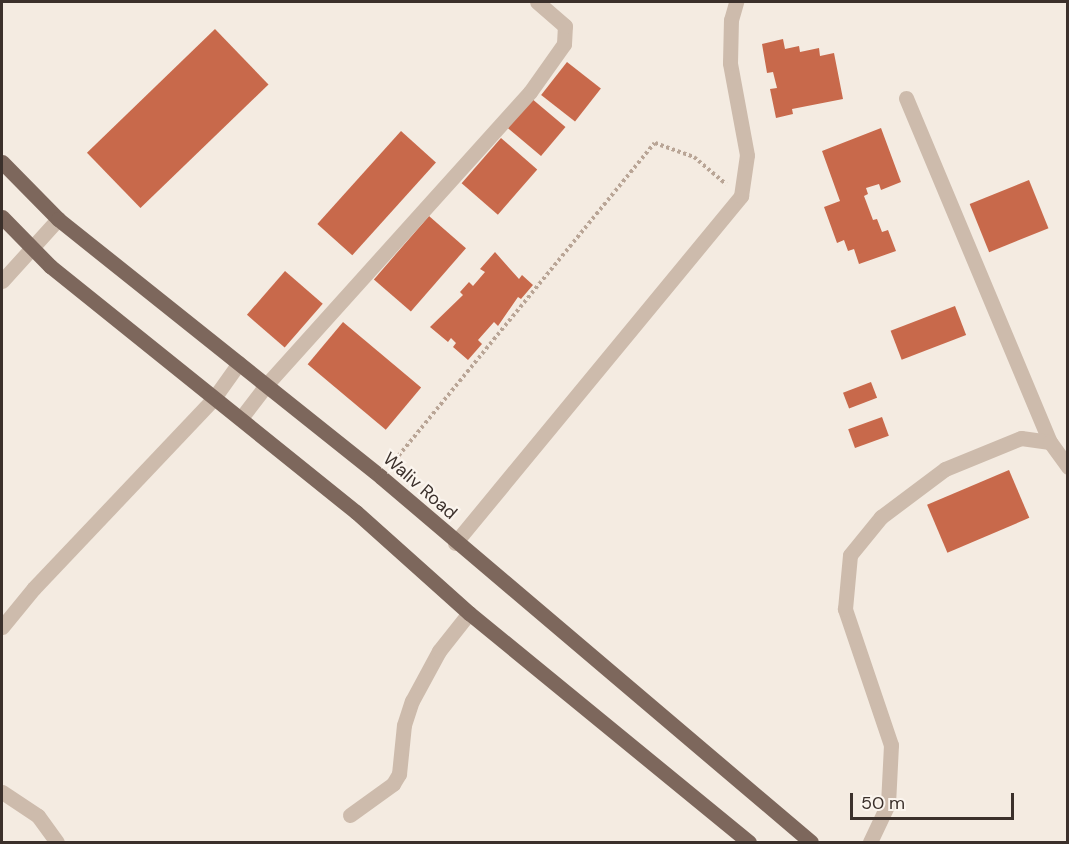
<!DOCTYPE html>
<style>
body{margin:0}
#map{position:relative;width:1069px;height:844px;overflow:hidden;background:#f4ebe1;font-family:"DM Sans",sans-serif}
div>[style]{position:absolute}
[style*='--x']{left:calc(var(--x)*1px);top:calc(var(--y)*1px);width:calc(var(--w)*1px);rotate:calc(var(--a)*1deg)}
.building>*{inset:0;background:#c8694b;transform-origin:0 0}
.path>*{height:4px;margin-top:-2px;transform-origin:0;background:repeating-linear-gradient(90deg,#b9a596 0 3px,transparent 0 6px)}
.minor>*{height:15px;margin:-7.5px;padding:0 7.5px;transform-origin:7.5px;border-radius:7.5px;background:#cdbbac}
.major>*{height:15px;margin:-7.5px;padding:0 7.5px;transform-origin:7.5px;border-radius:7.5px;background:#7d675c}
span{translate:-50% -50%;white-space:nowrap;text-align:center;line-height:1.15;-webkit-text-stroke:4.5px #fbf5ee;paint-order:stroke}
.street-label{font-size:18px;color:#3b302b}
.frame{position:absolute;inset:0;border:3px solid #3b302b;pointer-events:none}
.scale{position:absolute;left:850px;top:793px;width:164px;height:27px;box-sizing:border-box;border:3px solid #3b302b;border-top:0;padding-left:8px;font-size:18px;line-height:21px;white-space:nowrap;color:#3b302b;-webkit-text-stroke:4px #fbf5ee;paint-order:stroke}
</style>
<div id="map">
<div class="building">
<i style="left:215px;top:29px;width:77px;height:178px;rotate:46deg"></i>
<i style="clip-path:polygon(783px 39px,785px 49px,799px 46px,800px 52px,819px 48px,820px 56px,834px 53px,843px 99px,792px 109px,793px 114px,776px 118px,770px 89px,777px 88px,773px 72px,767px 73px,762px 44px)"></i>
<i style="left:567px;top:62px;width:43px;height:42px;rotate:38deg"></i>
<i style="left:531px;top:98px;width:45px;height:38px;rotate:40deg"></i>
<i style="clip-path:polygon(881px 128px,901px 182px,881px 190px,879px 184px,866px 188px,868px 194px,864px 196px,873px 220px,877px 219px,882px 232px,888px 230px,896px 251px,859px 264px,854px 249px,848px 251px,844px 240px,837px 243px,824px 207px,840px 201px,822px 151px)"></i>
<i style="left:401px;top:131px;width:47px;height:125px;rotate:42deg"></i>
<i style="left:501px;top:138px;width:48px;height:60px;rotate:41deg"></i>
<i style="left:1029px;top:180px;width:52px;height:64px;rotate:68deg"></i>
<i style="left:429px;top:216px;width:49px;height:84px;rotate:41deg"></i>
<i style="clip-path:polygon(495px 252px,519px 279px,522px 275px,533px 285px,521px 299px,518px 297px,498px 326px,494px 322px,478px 340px,482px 344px,468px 360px,453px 347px,456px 343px,451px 338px,448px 342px,430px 327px,463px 295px,460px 292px,469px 282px,473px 286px,485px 272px,480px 269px)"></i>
<i style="left:285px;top:271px;width:50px;height:58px;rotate:41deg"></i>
<i style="left:955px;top:306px;width:31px;height:69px;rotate:69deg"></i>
<i style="left:343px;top:322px;width:102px;height:55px;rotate:40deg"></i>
<i style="left:871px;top:382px;width:17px;height:30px;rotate:69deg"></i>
<i style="left:882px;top:417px;width:20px;height:36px;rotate:70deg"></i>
<i style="left:1009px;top:470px;width:52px;height:89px;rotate:67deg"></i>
</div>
<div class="path">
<i style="--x:391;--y:465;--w:416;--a:-50.7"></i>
<i style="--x:655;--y:143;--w:41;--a:19.7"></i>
<i style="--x:694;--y:157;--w:42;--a:40.2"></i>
</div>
<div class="minor">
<i style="--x:906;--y:98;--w:373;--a:67.3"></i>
<i style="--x:2;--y:281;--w:84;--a:-47.9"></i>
<i style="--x:241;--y:418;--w:43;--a:-52.6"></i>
<i style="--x:267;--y:384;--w:393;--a:-48"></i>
<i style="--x:530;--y:92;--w:59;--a:-54.7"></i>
<i style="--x:564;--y:44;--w:18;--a:-87"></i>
<i style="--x:565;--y:26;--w:37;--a:-139"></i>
<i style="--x:455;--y:543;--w:450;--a:-50.5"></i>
<i style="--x:741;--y:196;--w:41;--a:-81.7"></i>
<i style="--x:747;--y:155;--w:94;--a:-100.5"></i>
<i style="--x:730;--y:63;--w:43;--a:-88.7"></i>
<i style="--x:731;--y:20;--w:19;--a:-74"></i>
<i style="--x:2;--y:627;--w:50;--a:-50.6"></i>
<i style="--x:34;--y:588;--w:262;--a:-46.5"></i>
<i style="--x:214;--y:398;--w:43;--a:-54.5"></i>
<i style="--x:2;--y:792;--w:43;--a:33.7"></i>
<i style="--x:38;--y:816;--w:32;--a:54"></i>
<i style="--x:350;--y:815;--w:53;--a:-35.8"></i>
<i style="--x:393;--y:784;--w:12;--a:-59"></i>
<i style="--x:399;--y:774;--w:49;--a:-84.2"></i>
<i style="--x:404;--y:725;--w:25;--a:-72"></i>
<i style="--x:412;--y:701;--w:57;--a:-61.6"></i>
<i style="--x:439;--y:651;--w:48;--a:-51.7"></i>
<i style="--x:870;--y:842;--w:42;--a:-64.7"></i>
<i style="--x:888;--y:804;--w:59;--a:-87.1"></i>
<i style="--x:891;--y:745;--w:144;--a:-108.7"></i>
<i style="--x:845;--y:609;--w:54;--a:-84.7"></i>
<i style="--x:850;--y:555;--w:49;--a:-50.8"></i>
<i style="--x:881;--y:517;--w:80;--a:-36.9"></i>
<i style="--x:945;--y:469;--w:82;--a:-22.2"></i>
<i style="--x:1021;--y:438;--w:29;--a:8"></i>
<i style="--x:1050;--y:442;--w:31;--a:54"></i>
</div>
<div class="major">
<i style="--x:2;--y:162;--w:80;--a:45.5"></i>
<i style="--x:58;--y:219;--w:413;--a:38.6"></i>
<i style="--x:381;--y:477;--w:564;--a:40.33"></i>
<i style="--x:2;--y:217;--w:69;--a:45.6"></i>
<i style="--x:50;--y:266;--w:393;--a:38.8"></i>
<i style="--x:356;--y:512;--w:152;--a:41.8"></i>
<i style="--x:469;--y:613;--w:362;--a:39.3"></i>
</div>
<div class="street-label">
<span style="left:420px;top:486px;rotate:41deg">Waliv Road</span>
</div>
<div class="frame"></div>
<div class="scale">50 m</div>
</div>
